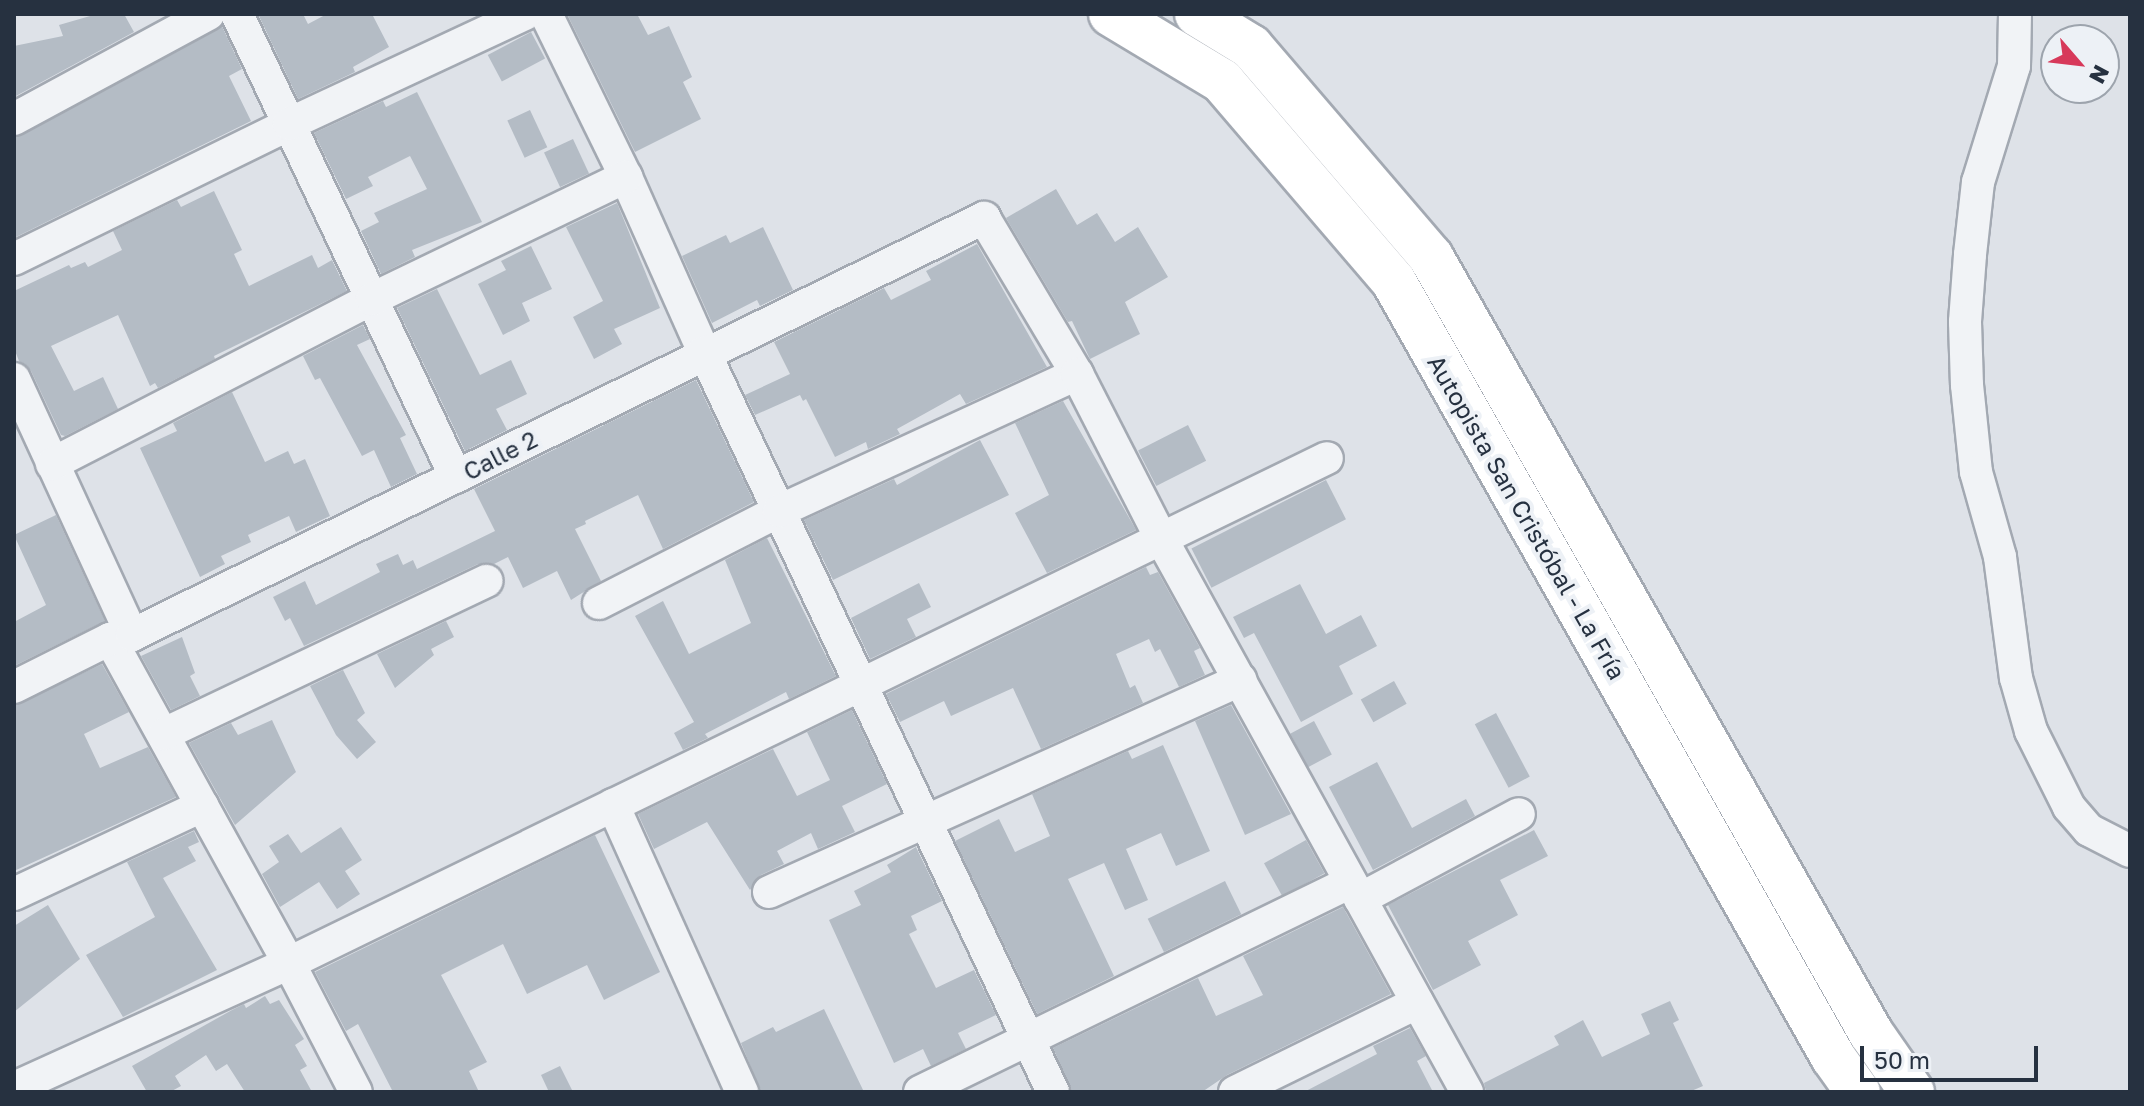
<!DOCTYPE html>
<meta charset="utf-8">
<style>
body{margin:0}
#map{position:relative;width:2144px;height:1106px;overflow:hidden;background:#dee2e8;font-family:"Golos Text",sans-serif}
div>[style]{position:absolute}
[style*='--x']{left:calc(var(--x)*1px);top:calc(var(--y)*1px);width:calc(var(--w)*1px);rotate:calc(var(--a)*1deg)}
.building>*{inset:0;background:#b4bcc5;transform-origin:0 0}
.roads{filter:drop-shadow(2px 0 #a3a9b2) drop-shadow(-2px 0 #a3a9b2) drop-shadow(0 2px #a3a9b2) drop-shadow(0 -2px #a3a9b2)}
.minor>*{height:32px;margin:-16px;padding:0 16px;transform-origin:16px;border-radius:16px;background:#f1f3f6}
.highway>*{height:44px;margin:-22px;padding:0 22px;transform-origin:22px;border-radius:22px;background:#fff}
span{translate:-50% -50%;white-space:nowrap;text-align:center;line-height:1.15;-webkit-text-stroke:8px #edf1f6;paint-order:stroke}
.street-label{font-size:24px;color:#263140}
.frame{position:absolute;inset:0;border:16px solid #263140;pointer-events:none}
.north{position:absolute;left:2040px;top:24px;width:80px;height:80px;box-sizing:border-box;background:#edf1f6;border:2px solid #9da4ad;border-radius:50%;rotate:118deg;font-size:22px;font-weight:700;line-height:32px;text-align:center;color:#263140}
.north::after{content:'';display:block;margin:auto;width:28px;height:36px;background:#d7395a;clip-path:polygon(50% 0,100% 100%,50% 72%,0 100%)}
.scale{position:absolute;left:1860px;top:1046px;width:178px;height:36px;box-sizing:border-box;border:4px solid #263140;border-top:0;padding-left:10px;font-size:24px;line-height:28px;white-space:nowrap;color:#263140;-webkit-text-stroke:6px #edf1f6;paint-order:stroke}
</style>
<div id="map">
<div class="building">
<i style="clip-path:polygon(97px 14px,124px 14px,134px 32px,14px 97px,14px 46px,63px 36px,59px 25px)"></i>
<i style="clip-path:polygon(258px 14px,303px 14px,308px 24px,327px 14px,372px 14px,389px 47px,353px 67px,355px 72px,298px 99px)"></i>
<i style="clip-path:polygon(567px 14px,637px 14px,648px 35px,669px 26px,692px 77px,683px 82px,701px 119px,635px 152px)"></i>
<i style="clip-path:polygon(222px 26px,242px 69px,229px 76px,251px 121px,14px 238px,14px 138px)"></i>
<i style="left:531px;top:32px;width:30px;height:49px;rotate:62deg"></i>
<i style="clip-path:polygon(417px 92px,482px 222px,412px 250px,415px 257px,381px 274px,361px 231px,379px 222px,374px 213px,427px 189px,410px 156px,368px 177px,373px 186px,346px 199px,314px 133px,383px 101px,386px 107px)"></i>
<i style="left:530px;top:110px;width:41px;height:25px;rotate:65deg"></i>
<i style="left:573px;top:139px;width:38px;height:32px;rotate:65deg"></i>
<i style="clip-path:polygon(1056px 189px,1077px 225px,1097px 213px,1115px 242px,1138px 227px,1168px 277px,1125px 302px,1140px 334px,1090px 359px,1072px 321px,1068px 322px,1006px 218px)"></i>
<i style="clip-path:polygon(214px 191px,242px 250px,234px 254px,249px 286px,312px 255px,318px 268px,332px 260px,347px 291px,214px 356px,215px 359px,158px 388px,155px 383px,150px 386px,118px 315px,51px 346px,74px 391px,103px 377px,118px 409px,65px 436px,61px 435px,31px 371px,19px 361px,14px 348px,14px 291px,69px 265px,71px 268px,85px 262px,88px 267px,122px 250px,113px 231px,177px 200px,181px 207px)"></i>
<i style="clip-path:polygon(617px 203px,660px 308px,614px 329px,622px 344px,594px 359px,573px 317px,603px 301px,566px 227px)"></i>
<i style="clip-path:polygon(763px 227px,793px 290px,760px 306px,757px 300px,712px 323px,682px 256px,726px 235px,730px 243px)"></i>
<i style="clip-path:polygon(977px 244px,1047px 367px,966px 404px,960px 394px,897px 429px,900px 434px,868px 449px,866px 442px,835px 457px,806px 399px,803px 401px,800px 395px,755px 415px,745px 395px,790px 374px,774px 342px,884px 288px,891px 300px,931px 280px,926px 271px)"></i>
<i style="clip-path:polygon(531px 246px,552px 289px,522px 303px,530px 321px,503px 335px,478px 284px,506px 270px,501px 261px)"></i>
<i style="clip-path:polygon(437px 289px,480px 375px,511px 360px,527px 394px,496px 409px,507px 430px,465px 451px,397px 308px)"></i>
<i style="clip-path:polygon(363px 325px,370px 339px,357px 345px,406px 435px,400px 438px,417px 474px,391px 487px,374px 450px,362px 456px,320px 378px,315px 380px,303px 356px)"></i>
<i style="clip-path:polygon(696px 380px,754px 502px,663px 549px,638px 495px,585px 521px,586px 524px,575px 529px,601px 581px,571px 600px,557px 571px,523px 588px,508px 557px,494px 564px,478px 564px,304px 646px,290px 618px,285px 621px,273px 597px,305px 581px,316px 605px,380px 572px,376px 564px,398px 554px,403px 565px,413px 560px,417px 569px,495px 531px,474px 489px)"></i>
<i style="clip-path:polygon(232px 392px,265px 462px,288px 451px,294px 464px,305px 459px,330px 516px,296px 532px,289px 516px,248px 535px,251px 542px,221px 556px,225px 564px,200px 577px,140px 448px,177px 431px,173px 423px)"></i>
<i style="clip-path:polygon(1063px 401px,1136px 530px,1047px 573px,1015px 513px,1049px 495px,1015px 423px)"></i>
<i style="left:1188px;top:425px;width:40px;height:56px;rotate:63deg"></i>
<i style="clip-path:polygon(980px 440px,1009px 495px,833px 580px,804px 520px,894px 479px,897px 485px)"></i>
<i style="left:1326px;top:480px;width:44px;height:151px;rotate:63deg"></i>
<i style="clip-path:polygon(56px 515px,105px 621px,14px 666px,14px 622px,46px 605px,14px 535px)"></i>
<i style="clip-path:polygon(767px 538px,836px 676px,789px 699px,786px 692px,705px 734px,708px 738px,683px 750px,674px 733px,694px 722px,635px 616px,663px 601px,689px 654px,751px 623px,725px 560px)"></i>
<i style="clip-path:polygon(1146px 567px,1150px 575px,1158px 572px,1200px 648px,1194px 651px,1205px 675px,1179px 687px,1160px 649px,1155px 652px,1149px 639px,1116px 654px,1130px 688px,1135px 685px,1143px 703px,1041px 749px,1013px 688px,951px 716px,944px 701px,900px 722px,886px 694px)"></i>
<i style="clip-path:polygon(919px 583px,931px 607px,907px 619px,916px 637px,870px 659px,851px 618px)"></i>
<i style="clip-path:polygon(1300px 584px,1326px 634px,1361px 615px,1377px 646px,1339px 666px,1353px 694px,1301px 722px,1254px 633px,1244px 638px,1233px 617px)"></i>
<i style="clip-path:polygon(446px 621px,454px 637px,431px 649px,434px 655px,395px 688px,377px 654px)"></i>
<i style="clip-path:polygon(182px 637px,195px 673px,190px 676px,200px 696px,171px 710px,141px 656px)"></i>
<i style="clip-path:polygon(102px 664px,129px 712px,84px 734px,100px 768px,148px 747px,176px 797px,14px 871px,14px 706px)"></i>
<i style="clip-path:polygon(343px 670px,365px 713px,357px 720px,376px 742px,357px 759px,336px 735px,310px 686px)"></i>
<i style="left:1394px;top:681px;width:26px;height:38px;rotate:61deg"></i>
<i style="clip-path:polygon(1231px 705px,1291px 814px,1245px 835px,1195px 721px)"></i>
<i style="clip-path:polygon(852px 710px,887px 784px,842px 806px,855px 832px,818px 849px,811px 833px,777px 851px,784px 864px,761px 875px,750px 890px,707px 822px,654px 849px,638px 814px,773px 749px,797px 796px,830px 780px,807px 732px)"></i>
<i style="left:1496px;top:713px;width:72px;height:24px;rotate:62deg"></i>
<i style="clip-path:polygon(272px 720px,296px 772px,235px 825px,189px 743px,231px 723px,238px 735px)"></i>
<i style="left:1314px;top:721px;width:38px;height:27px;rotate:62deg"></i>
<i style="clip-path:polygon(1163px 745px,1210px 851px,1176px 866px,1161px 833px,1126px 849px,1148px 900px,1125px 910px,1104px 863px,1068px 879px,1114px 976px,1037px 1014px,955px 841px,999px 819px,1015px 852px,1050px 836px,1032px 794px,1128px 751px,1132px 759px)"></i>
<i style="clip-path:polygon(1377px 762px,1412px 828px,1466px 799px,1475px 816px,1373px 870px,1329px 787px)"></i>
<i style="clip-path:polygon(341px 827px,362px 860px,345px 871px,360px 894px,337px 909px,319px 882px,280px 907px,262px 874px,279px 862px,269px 846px,288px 834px,301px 853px)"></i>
<i style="clip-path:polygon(1534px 830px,1548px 856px,1500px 880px,1518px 915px,1468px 941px,1481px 965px,1433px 990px,1388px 905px)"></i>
<i style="clip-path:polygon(194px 831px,199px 842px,188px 847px,196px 861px,163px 878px,217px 970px,123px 1017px,86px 955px,155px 917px,127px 862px)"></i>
<i style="clip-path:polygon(595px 835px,660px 972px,604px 1000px,587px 965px,527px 994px,503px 944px,441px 975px,487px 1062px,469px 1071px,479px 1092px,393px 1092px,358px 1024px,346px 1031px,315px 972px)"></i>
<i style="left:1306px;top:840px;width:38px;height:48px;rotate:61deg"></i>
<i style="clip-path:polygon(916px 847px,942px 901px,911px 916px,917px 930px,909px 934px,936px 988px,974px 970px,996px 1015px,958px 1033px,966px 1049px,931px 1066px,923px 1049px,894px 1063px,829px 920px,861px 905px,854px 891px,891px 872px,887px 865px)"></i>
<i style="left:1225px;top:881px;width:37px;height:86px;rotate:64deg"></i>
<i style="clip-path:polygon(48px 905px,80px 959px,14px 1012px,14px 926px)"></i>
<i style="clip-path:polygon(1343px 907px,1391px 994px,1227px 1075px,1202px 1092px,1072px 1092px,1053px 1048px,1198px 978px,1216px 1016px,1263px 995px,1243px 956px)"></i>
<i style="clip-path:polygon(265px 996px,270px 1004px,279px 1000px,304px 1039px,295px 1045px,307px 1066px,300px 1070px,312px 1092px,245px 1092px,227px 1064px,216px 1071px,206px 1055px,175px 1076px,181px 1086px,170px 1092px,147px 1092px,132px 1066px,232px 1010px,244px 1004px,246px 1008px)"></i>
<i style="clip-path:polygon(1670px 1001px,1679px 1020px,1673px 1023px,1703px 1086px,1689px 1092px,1486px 1092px,1484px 1083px,1559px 1045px,1554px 1036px,1583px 1020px,1602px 1057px,1650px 1034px,1641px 1014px)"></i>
<i style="clip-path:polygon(824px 1009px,864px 1092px,761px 1092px,741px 1043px,773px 1027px,776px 1032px)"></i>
<i style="clip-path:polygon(1410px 1028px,1426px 1056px,1417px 1061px,1433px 1092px,1304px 1092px,1377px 1054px,1373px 1046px)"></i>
<i style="clip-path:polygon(560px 1066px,573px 1092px,549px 1092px,541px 1075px)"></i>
</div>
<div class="roads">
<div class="minor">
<i style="--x:237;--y:14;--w:512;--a:64.69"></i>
<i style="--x:546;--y:14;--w:182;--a:63.9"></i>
<i style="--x:626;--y:177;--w:192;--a:66"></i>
<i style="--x:704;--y:352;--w:818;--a:64.75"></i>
<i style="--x:2015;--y:14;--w:52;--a:91.1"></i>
<i style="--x:2014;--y:66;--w:121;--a:107.2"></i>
<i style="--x:1978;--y:182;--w:73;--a:96.3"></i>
<i style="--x:1970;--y:255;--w:67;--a:94.3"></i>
<i style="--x:1965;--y:322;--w:63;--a:88.2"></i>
<i style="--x:1967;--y:385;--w:87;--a:84.1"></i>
<i style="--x:1976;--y:472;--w:88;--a:74.2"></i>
<i style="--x:2000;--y:557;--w:122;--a:82.5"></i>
<i style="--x:2016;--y:678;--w:55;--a:74.2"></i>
<i style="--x:2031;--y:731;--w:85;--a:63.4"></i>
<i style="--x:2069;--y:807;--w:30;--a:49"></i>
<i style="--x:2089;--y:830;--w:46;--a:27.1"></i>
<i style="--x:14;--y:119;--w:221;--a:-28.4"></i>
<i style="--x:14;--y:259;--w:306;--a:-26.1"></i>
<i style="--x:289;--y:124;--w:260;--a:-25"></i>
<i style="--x:14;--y:379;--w:282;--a:65.3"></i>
<i style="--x:52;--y:464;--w:360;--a:-27.3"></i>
<i style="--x:372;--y:299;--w:282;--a:-25.7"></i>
<i style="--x:599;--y:603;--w:202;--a:-27.1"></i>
<i style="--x:779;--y:511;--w:328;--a:-24.7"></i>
<i style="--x:110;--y:639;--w:370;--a:61.1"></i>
<i style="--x:289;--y:963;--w:145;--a:62.6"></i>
<i style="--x:14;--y:687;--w:107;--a:-26.6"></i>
<i style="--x:110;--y:639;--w:22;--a:-10"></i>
<i style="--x:132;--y:635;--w:949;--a:-26.08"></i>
<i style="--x:984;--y:218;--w:182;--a:59.2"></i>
<i style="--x:1077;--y:374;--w:186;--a:62.9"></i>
<i style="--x:1162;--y:540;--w:631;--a:61.08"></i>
<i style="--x:164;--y:734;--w:357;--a:-25.4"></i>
<i style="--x:613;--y:805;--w:315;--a:65.8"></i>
<i style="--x:769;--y:892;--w:517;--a:-24.23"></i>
<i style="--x:14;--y:894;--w:208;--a:-25.1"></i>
<i style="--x:1360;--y:899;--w:180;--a:-28.1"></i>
<i style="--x:14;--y:1088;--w:302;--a:-24.4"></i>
<i style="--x:289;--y:963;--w:1154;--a:-25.94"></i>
<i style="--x:920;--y:1092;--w:479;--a:-26"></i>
<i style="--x:1235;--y:1092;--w:203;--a:-26.1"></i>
</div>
<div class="highway">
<i style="--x:1111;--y:14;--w:130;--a:31.1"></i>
<i style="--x:1222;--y:81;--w:265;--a:49.4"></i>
<i style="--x:1394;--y:282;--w:891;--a:60.47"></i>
<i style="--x:1833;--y:1057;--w:43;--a:54.5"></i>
<i style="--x:1197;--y:14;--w:63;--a:31.4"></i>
<i style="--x:1251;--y:47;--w:277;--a:49.4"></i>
<i style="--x:1431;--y:257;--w:892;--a:60.45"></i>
<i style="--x:1871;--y:1033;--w:72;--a:55.2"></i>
</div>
</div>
<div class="street-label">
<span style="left:500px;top:455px;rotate:-27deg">Calle 2</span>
<span style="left:1527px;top:517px;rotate:60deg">Autopista San Cristóbal - La Fría</span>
</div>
<div class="frame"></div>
<div class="north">N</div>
<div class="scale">50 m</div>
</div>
